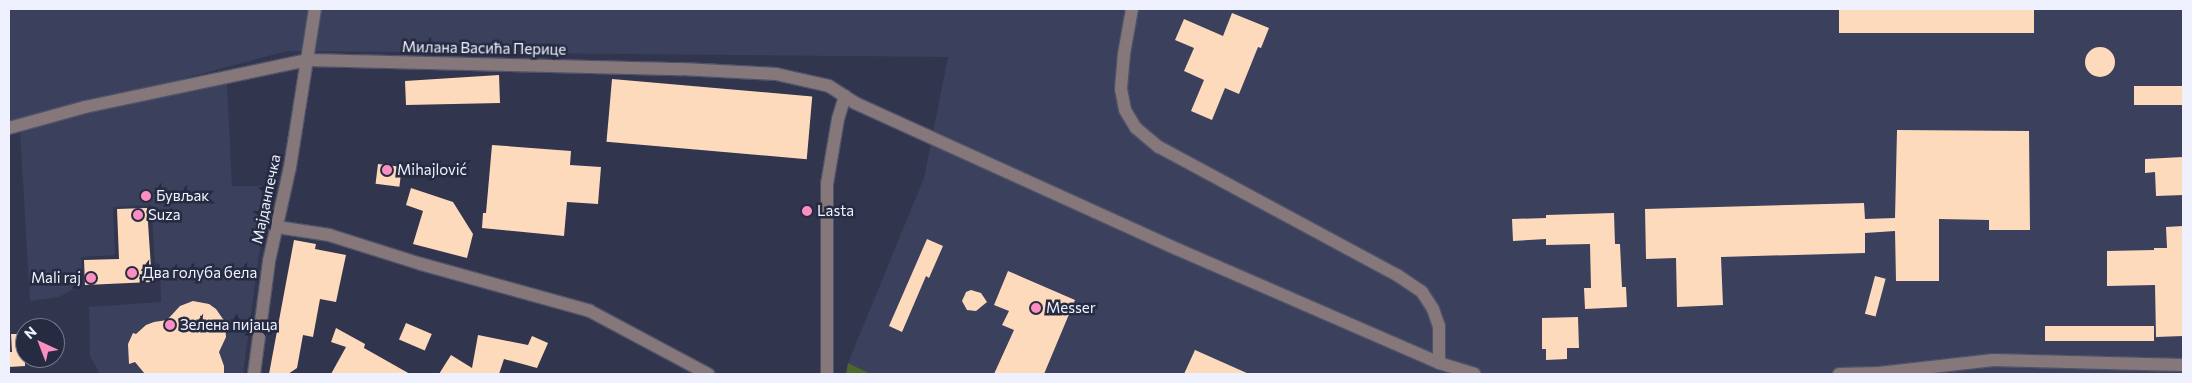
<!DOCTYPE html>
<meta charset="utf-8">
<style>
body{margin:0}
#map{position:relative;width:2192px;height:383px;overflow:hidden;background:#31354d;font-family:Commissioner,sans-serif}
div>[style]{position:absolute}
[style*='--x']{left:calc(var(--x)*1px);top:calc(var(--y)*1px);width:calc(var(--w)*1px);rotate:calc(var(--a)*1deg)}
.built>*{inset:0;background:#3b405d}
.forest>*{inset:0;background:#4b672a}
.building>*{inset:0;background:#fedabc;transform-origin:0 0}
.round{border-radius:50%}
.roads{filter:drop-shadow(1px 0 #4f5369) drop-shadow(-1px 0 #4f5369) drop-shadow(0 1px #4f5369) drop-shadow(0 -1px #4f5369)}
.minor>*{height:12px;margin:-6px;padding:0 6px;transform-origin:6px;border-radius:6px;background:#86777b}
.dots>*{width:14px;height:14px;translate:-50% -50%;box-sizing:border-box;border:2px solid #272b42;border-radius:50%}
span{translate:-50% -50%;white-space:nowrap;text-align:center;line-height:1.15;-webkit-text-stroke:5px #272b42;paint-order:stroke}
.street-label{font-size:15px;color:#eff2fe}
.poi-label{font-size:15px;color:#eff2fe}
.left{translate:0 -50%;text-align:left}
.right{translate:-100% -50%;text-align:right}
.frame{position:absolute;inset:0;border:10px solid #eff2fe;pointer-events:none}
.north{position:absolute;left:15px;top:318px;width:50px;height:50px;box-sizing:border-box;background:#272b42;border:1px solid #777b8d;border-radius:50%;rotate:317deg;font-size:14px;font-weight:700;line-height:20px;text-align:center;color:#eff2fe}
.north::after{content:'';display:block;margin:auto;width:18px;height:22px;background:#fc8fc2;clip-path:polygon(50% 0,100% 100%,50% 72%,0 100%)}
</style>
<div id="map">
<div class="built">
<i style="clip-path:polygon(9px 9px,2183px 9px,2183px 374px,871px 374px,848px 363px,924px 178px,948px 57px,287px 51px,9px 125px)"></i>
<i style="clip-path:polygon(227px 83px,232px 186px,271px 186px,258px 260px,243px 261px,258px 260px,243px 374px,100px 374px,90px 356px,89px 307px,161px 302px,160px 264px,155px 263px,151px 205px,113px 207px,115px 255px,81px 257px,82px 285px,59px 297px,30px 301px,20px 131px,85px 111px)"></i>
</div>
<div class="forest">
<i style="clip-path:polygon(848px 363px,871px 374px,846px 374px)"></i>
</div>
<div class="building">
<i style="left:1839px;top:9px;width:195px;height:24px"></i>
<i style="clip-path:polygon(1232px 13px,1269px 28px,1261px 48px,1258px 47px,1239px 94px,1225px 88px,1212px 120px,1191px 111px,1204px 80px,1184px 71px,1194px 48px,1175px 40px,1184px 19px,1223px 36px)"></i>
<i class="round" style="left:2085px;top:47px;width:30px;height:30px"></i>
<i style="clip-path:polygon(499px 75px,500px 103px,406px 105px,405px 81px)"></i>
<i style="left:612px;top:79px;width:201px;height:63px;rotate:5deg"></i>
<i style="left:2183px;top:86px;width:19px;height:49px;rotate:90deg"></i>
<i style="clip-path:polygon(1897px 130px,2029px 131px,2030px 230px,1989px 230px,1989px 220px,1939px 219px,1939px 281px,1896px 281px,1895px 231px,1865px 233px,1865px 253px,1721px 257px,1723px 305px,1677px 307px,1676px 258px,1646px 259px,1645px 209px,1864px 203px,1865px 219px,1895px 218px)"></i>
<i style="clip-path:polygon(492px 145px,571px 151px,570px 165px,601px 167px,598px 204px,567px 202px,564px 236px,482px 228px,483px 213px,486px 213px)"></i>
<i style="clip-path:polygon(2183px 157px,2183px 195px,2156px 196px,2155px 172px,2145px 173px,2145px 159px)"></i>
<i style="left:378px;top:164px;width:24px;height:20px;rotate:7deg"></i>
<i style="clip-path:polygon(411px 188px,453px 202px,473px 234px,467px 258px,413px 244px,423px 211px,406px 205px)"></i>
<i style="clip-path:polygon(147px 208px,152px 282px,85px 285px,84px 260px,119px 259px,117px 209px)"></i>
<i style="clip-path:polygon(1614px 213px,1615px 244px,1620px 244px,1622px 287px,1626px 287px,1627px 307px,1585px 309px,1584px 288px,1591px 288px,1590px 244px,1546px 245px,1546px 239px,1513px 241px,1512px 219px,1546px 218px,1546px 215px)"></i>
<i style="clip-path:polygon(2183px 226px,2183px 336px,2156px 337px,2155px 285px,2107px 286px,2107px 251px,2154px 250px,2154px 248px,2167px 248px,2166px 227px)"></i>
<i style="clip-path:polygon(927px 239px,943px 246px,929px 278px,926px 276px,902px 332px,889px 326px)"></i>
<i style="clip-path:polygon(294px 240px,316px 244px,315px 249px,346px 255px,336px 302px,320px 299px,313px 337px,303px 335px,297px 368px,288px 374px,269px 374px)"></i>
<i style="clip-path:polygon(1008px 271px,1075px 300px,1044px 374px,994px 374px,1014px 330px,1002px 325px,1009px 311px,994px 305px)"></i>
<i style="left:1875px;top:276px;width:11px;height:39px;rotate:15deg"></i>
<i style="clip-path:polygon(971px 290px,981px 293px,987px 302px,976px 311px,967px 310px,962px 301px,966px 292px)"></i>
<i style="clip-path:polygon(193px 301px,209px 304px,216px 309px,225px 322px,226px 337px,219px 352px,224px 366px,224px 374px,145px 374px,135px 362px,129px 364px,128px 344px,133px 333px,136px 334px,146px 325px,154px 322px,167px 320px,180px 306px)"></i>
<i style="clip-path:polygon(1578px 317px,1579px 348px,1567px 348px,1567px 359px,1546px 360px,1546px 349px,1542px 349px,1542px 318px)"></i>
<i style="left:406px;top:323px;width:28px;height:18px;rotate:23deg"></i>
<i style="left:2154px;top:326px;width:15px;height:109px;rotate:90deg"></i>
<i style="clip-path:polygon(336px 328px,365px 344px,364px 348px,410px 374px,331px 374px,346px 347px,331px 342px)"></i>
<i style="clip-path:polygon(11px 334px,25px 334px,25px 366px,9px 367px,9px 352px,12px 352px)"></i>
<i style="clip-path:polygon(478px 335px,528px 345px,532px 336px,548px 343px,537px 368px,504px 359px,499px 374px,439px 374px,451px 355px,472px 368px)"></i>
<i style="clip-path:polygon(1195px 350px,1249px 374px,1184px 374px)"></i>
</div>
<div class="roads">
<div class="minor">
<i style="--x:1132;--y:9;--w:46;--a:100.1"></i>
<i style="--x:1124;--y:54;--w:35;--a:95"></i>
<i style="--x:1121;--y:89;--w:21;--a:79"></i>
<i style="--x:1125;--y:110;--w:21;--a:59"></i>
<i style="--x:1136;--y:128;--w:30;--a:40"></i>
<i style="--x:1159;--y:147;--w:270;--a:28.3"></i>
<i style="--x:1397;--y:275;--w:30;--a:34"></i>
<i style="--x:1422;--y:292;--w:20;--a:57"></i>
<i style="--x:1433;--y:309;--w:18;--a:71"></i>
<i style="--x:1439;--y:326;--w:37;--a:90"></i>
<i style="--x:9;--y:128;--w:79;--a:-15.4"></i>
<i style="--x:85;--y:107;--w:228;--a:-11.9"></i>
<i style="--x:308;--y:60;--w:374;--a:1.4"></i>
<i style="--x:682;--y:69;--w:94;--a:3"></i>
<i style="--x:776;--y:74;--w:54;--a:12.8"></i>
<i style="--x:829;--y:86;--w:31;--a:33"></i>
<i style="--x:855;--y:103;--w:354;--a:24.4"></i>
<i style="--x:1177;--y:249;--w:286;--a:23.5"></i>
<i style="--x:1439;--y:363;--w:37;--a:17"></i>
<i style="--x:277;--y:227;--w:53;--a:8.7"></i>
<i style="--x:329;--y:235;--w:96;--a:17.5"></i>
<i style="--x:421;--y:264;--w:175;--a:15.5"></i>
<i style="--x:590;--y:311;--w:134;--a:28.1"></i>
<i style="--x:254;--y:374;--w:114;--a:-82.4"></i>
<i style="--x:269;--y:261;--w:96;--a:-77.4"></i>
<i style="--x:290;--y:167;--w:160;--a:-81"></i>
<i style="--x:827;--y:374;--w:190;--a:-90"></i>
<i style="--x:827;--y:184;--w:66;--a:-80.4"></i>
<i style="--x:838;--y:119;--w:24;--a:-73"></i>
<i style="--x:1839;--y:374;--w:40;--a:-1.4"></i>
<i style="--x:1879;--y:373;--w:115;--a:-6.5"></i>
<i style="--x:1993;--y:360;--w:190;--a:1.5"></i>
</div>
</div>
<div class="dots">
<i style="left:387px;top:170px;background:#fc8fc2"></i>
<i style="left:146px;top:196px;background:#fc8fc2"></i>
<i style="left:807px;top:211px;background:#fc8fc2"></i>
<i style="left:138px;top:215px;background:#fc8fc2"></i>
<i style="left:132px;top:273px;background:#fc8fc2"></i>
<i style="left:91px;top:278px;background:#fc8fc2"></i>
<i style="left:1036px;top:308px;background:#fc8fc2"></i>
<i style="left:170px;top:325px;background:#fc8fc2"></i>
</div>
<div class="street-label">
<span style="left:484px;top:48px;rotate:1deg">Милана Васића Перице</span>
<span style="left:266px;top:199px;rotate:-78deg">Мајданпечка</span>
</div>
<div class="poi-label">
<span class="left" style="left:397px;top:170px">Mihajlović</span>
<span class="left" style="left:156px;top:196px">Бувљак</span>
<span class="left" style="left:817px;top:211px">Lasta</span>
<span class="left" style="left:148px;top:215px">Suza</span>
<span class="left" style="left:142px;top:273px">Два голуба бела</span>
<span class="right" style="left:81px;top:278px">Mali raj</span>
<span class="left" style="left:1046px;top:308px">Messer</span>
<span class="left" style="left:180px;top:325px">Зелена пијаца</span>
</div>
<div class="frame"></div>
<div class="north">N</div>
</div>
